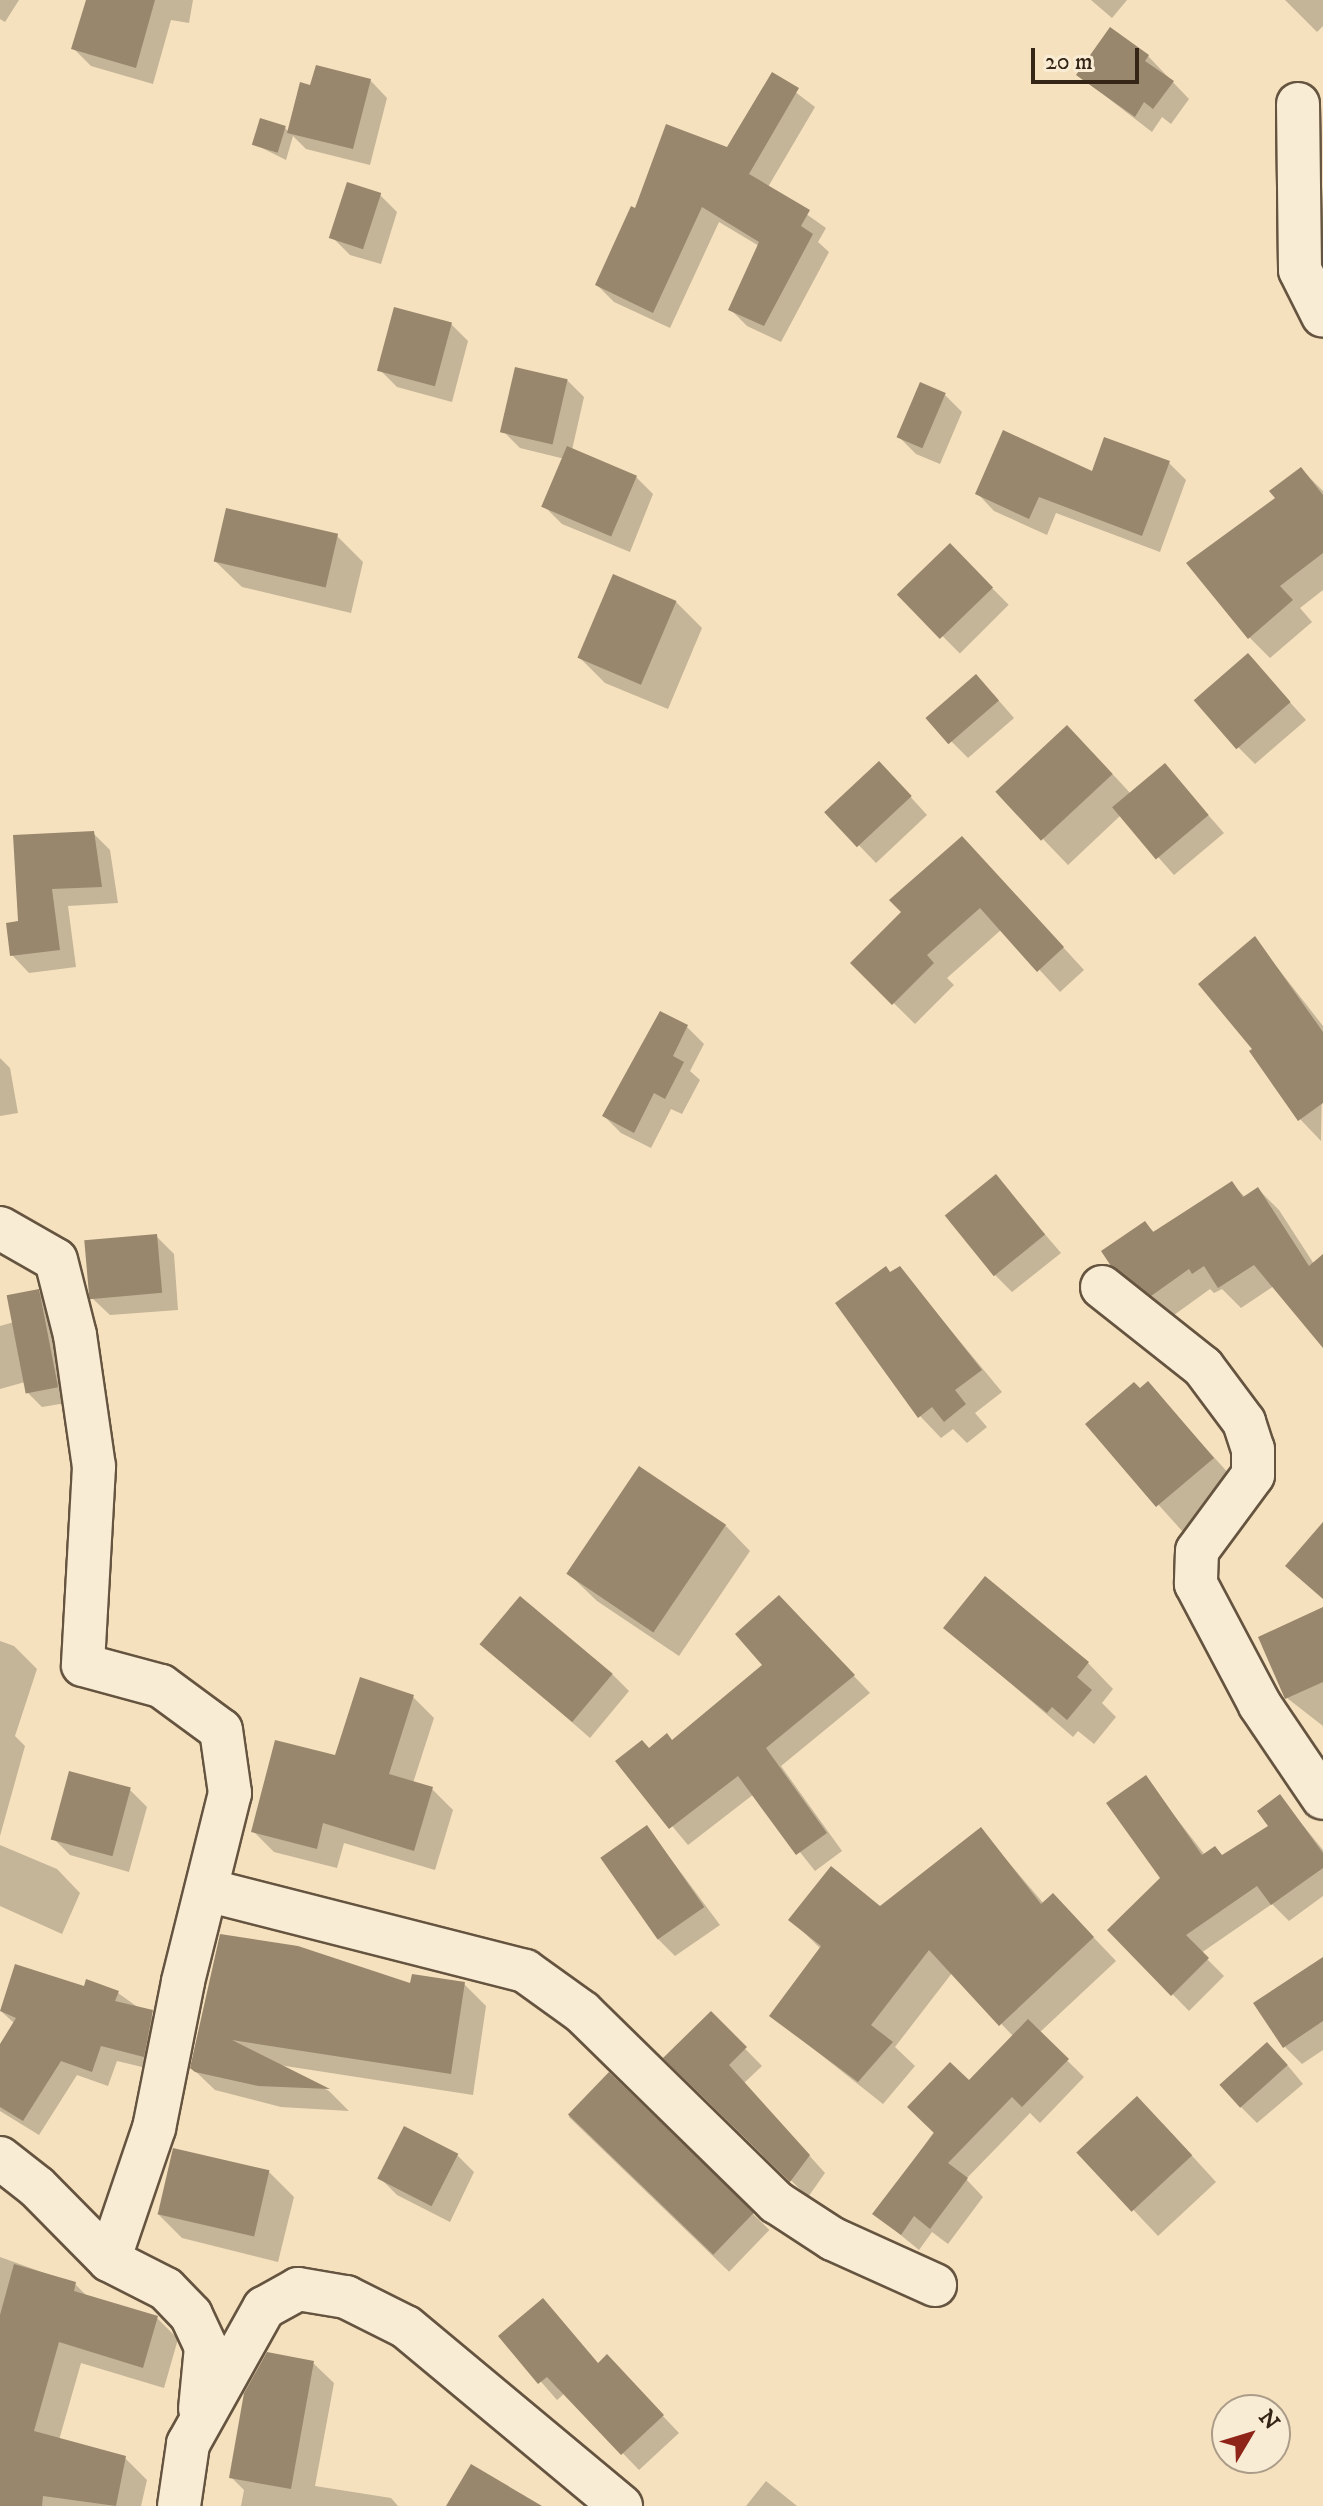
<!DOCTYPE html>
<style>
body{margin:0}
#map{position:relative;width:1323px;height:2506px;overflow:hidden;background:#f6e1be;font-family:"IM FELL DW Pica",serif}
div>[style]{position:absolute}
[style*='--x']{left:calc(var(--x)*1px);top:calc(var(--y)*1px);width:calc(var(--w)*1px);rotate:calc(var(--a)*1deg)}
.shadow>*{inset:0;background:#0003;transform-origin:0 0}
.building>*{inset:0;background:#99876d;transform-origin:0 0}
.roads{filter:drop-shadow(2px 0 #655440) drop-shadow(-2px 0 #655440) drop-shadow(0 2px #655440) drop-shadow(0 -2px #655440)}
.minor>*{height:42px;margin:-21px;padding:0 21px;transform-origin:21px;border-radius:21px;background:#f9ecd5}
span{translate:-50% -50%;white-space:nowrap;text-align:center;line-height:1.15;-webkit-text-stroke:8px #f9ecd5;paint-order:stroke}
.north{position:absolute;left:1211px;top:2394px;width:80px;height:80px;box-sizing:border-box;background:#f9ecd5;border:2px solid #ab9c89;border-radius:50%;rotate:52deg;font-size:22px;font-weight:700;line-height:32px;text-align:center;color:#352516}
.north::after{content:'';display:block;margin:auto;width:28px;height:36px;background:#8f2418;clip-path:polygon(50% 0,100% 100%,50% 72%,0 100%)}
.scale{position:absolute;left:1031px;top:48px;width:108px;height:36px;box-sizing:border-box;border:4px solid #352516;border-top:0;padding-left:10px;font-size:24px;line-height:28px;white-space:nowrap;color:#352516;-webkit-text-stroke:6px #f9ecd5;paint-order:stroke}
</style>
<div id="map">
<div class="shadow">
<i style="clip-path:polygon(0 0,19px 0,5px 22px,0 19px)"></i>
<i style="clip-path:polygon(102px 0,193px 0,189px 23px,171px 20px,153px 84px,91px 66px,74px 49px)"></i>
<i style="clip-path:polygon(1091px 0,1127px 0,1112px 18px)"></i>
<i style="clip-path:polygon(1285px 0,1323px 0,1323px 26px,1317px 32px)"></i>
<i style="clip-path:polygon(1110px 30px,1148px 56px,1189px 99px,1171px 124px,1162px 117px,1152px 132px,1078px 75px)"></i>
<i style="clip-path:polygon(773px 75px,815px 107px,768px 187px,826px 228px,818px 242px,829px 252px,781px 342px,747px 326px,730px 309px,759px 246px,719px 222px,670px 328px,614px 302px,597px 285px,636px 211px,728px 150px)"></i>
<i style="clip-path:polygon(370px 80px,387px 98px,370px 165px,306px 149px,293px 136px,286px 160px,254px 144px,285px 128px,289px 132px,311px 87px)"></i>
<i style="clip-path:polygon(380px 195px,397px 212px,381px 264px,350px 255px,333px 238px)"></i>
<i style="clip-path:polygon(451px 324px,468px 341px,452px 402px,397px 387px,380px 370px)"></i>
<i style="clip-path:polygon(567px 380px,584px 397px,572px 450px,636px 477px,653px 494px,630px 552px,562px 524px,545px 507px,565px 459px,520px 448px,503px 431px)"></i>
<i style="clip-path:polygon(945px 395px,962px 412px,940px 464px,916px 454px,899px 437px)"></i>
<i style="clip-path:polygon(1169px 463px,1186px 480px,1160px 552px,1056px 513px,1047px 535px,994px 511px,977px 493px)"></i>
<i style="clip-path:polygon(1301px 469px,1323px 491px,1323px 590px,1300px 608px,1312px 622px,1270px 658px,1249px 637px,1277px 498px)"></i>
<i style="clip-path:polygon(337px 536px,363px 562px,351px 613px,242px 587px,216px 562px)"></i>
<i style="left:950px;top:546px;width:83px;height:69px;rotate:45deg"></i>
<i style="clip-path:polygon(676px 602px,702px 628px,668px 709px,605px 683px,580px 658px)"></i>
<i style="clip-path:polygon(1248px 656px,1306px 720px,1255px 764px,1238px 747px)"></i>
<i style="clip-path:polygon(993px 694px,1014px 718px,968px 758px,951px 741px)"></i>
<i style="clip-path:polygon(1093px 753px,1131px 794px,1165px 766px,1224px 833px,1174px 875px,1121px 815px,1068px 865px,1043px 839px)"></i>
<i style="clip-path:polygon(896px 781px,927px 815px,876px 863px,827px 812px)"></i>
<i style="clip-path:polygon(93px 833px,110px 850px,118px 903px,68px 906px,76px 967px,29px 973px,12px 955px,20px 923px)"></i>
<i style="clip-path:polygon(983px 860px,1084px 970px,1060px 992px,1002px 929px,947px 978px,954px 985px,915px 1024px,853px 963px)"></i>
<i style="clip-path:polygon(1255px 939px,1323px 1026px,1321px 1141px,1300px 1119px,1255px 1049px)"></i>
<i style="clip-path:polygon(687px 1027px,704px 1044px,690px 1071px,700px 1080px,682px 1114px,671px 1109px,651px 1148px,621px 1133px,604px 1116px)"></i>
<i style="clip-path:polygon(0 1058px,10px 1068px,18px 1113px,0 1116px)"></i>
<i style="clip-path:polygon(996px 1177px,1061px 1253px,1012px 1292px,995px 1275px)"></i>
<i style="clip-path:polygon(1232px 1184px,1245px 1197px,1258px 1189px,1279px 1210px,1314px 1264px,1323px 1257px,1323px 1344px,1274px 1286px,1241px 1308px,1222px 1289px,1214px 1293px,1210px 1289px,1174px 1315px,1112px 1264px,1145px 1223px,1155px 1233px)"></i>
<i style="clip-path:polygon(156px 1236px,174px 1254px,178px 1310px,110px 1315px,92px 1298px)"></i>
<i style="clip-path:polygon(899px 1268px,1002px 1392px,975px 1413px,987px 1427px,967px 1443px,953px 1429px,941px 1438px,920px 1416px,891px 1274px)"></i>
<i style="clip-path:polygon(38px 1291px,53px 1307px,72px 1402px,42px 1407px,27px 1392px,25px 1382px,0 1389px,0 1326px,14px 1322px)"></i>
<i style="left:1148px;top:1384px;width:135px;height:73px;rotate:48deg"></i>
<i style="clip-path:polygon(725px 1525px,750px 1551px,679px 1656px,597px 1601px,571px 1576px)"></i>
<i style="clip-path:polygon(1323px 1609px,1323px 1726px,1287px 1698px)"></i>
<i style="clip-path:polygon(796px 1615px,870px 1693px,781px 1766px,842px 1851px,815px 1871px,754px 1794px,688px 1845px,618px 1761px,673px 1742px,764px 1665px)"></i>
<i style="clip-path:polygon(946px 1628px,1088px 1663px,1113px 1689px,1102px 1703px,1116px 1717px,1094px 1744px,1078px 1731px,1073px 1737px)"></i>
<i style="clip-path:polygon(0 1641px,14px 1646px,37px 1669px,15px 1736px,25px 1746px,0 1836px)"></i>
<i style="clip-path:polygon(481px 1643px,612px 1674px,629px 1691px,590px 1738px)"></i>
<i style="clip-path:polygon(413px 1697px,434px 1718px,413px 1783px,432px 1789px,453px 1810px,435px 1870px,344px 1843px,337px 1868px,274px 1852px,253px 1831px)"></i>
<i style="clip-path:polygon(1145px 1778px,1205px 1855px,1223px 1857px,1271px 1827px,1280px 1797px,1323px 1850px,1323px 1896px,1289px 1921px,1272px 1904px,1201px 1953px,1224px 1976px,1189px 2011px,1110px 1930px,1162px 1879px)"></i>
<i style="clip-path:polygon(130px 1790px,147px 1807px,129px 1872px,70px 1855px,53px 1838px)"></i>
<i style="clip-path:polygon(647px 1827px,720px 1925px,675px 1956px,658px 1939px)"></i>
<i style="clip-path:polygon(981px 1830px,1044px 1904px,1076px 1919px,1116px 1961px,1039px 2033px,1084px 2077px,1040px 2123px,1030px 2113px,966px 2179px,983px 2197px,948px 2244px,932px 2232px,919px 2250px,875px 2214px,969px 2083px,1014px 2037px,952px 1973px,895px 2047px,915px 2066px,883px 2104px,772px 2016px,821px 1949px,791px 1920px,880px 1908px)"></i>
<i style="clip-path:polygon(0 1845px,57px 1869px,80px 1893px,62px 1934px,0 1906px)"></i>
<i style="clip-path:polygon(298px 1948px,412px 1986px,464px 1984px,486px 2006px,473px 2095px,279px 2065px,329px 2091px,349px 2111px,281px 2107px,215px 2090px,192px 2068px)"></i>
<i style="clip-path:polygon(1323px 1970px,1323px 2050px,1302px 2064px,1285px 2047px)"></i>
<i style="clip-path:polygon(85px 1989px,118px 1993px,167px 2028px,159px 2071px,117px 2061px,108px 2086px,77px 2075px,39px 2135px,0 2111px,0 2048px,15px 2024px,2px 2012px)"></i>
<i style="clip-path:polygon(711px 2014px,762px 2066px,744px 2083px,825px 2173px,808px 2197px,666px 2058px)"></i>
<i style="clip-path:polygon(1284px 2061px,1303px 2084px,1257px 2123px,1240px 2106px)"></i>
<i style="left:609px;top:2075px;width:223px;height:58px;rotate:44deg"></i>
<i style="clip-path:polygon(1163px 2124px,1216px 2182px,1158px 2236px,1079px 2152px)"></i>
<i style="clip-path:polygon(457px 2155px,474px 2172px,450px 2222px,397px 2195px,380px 2178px)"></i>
<i style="clip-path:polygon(269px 2172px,294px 2197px,278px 2262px,182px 2238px,157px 2213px)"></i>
<i style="clip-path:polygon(0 2257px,75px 2284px,89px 2298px,157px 2318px,178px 2339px,164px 2388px,81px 2363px,59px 2440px,125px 2458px,147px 2480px,141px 2506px,0 2506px)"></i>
<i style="clip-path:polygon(501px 2336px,623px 2374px,679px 2433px,639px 2470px,565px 2393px,557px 2400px)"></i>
<i style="clip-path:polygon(313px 2363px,334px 2383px,315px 2486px,391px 2498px,398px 2506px,241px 2506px,244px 2490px,231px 2477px)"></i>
<i style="clip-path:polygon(766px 2481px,797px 2506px,746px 2506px)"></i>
</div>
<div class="building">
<i style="clip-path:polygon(86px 0,155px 0,136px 68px,71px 49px)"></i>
<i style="clip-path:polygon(1110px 27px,1149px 55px,1145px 61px,1174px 81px,1153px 109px,1144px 102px,1135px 117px,1076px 75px)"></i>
<i style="clip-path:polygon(316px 65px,371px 79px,353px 149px,287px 133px,300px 82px,310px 85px)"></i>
<i style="clip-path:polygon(772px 72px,799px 88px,749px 174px,810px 210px,801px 226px,813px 234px,764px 326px,728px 310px,759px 242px,702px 207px,653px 313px,595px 285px,631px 206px,635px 208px,666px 124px,727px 147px)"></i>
<i style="left:260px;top:118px;width:27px;height:28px;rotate:17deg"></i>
<i style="left:347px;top:182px;width:36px;height:59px;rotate:18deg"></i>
<i style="left:394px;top:307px;width:60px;height:66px;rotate:15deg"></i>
<i style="left:515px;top:367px;width:54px;height:67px;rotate:13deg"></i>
<i style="left:920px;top:382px;width:28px;height:60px;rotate:23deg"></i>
<i style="clip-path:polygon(1003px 430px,1092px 471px,1104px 437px,1170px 461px,1142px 536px,1039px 497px,1029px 519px,975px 494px)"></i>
<i style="left:567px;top:446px;width:76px;height:66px;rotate:23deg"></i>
<i style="clip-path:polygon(1301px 467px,1323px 495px,1323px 553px,1280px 586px,1293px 600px,1248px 639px,1186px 563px,1275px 498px,1269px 491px)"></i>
<i style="left:226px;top:508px;width:115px;height:55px;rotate:13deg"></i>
<i style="left:950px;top:543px;width:62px;height:74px;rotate:46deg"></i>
<i style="left:613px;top:574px;width:69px;height:91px;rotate:23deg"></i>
<i style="left:1248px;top:653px;width:65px;height:72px;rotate:49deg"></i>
<i style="left:976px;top:674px;width:35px;height:67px;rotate:49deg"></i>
<i style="left:1067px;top:725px;width:67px;height:98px;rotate:47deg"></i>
<i style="left:879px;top:761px;width:48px;height:75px;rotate:47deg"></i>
<i style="left:1165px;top:763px;width:68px;height:69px;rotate:50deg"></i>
<i style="clip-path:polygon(94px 831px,102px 887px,52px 889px,60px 950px,10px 956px,6px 923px,18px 921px,13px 835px)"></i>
<i style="clip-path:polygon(962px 836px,1064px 947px,1037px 972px,980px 908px,927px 955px,934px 963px,892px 1005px,850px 963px,901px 912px,889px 900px)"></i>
<i style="clip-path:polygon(1255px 936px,1323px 1032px,1323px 1103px,1298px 1121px,1249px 1051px,1252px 1049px,1198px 984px)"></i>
<i style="clip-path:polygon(660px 1011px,688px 1025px,673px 1056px,684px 1062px,665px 1099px,654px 1093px,634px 1133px,602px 1116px)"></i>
<i style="left:996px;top:1174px;width:78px;height:66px;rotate:51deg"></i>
<i style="clip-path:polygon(1232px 1181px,1243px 1197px,1258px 1187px,1309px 1266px,1323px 1254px,1323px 1348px,1254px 1265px,1218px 1288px,1204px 1266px,1192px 1274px,1189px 1269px,1151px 1296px,1111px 1266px,1101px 1251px,1145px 1221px,1153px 1232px)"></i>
<i style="left:157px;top:1234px;width:59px;height:73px;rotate:85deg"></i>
<i style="clip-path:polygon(886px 1266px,890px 1272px,900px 1266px,982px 1370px,955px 1390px,966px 1404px,944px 1422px,932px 1407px,918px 1418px,835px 1303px)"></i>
<i style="left:39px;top:1289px;width:100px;height:33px;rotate:79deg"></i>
<i style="clip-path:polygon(1148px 1381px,1214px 1458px,1156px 1507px,1085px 1424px,1134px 1382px,1140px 1388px)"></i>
<i style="left:639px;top:1466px;width:105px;height:130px;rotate:34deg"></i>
<i style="clip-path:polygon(1323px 1522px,1323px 1599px,1285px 1566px)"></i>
<i style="clip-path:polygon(985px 1576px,1089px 1662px,1077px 1677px,1092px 1690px,1067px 1720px,1052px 1707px,1047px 1713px,943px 1628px)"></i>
<i style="clip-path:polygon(779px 1595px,855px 1675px,766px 1748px,827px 1833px,796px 1855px,738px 1776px,669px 1829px,615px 1761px,642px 1740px,649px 1748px,667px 1733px,672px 1740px,762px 1665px,735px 1634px)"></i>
<i style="left:520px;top:1596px;width:121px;height:63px;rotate:40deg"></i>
<i style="clip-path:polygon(1323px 1607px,1323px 1682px,1285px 1699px,1258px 1637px)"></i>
<i style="clip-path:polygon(360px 1677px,414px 1695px,389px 1774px,433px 1787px,414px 1851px,323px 1823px,317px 1849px,251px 1832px,275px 1740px,335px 1755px)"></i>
<i style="left:69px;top:1771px;width:64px;height:71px;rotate:15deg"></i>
<i style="clip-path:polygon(1146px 1775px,1202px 1855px,1215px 1846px,1222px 1855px,1268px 1826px,1257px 1811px,1280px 1794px,1323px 1853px,1323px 1868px,1271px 1905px,1257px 1886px,1186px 1935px,1209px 1958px,1171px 1996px,1107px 1930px,1160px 1878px,1106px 1803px)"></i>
<i style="left:647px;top:1825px;width:100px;height:57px;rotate:55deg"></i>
<i style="clip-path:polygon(981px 1827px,1041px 1904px,1053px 1893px,1094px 1937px,999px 2026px,929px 1950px,871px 2025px,893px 2042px,858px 2082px,769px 2016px,821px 1946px,788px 1920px,831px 1866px,880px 1906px)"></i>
<i style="clip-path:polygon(220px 1934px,298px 1946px,410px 1983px,412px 1974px,465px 1982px,451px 2074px,232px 2040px,330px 2089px,258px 2086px,195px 2072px,190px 2068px)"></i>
<i style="clip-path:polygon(1323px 1957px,1323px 2021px,1283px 2048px,1253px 2003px)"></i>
<i style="clip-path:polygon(15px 1964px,84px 1986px,86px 1979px,119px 1991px,115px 2001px,153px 2010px,144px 2057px,101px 2046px,92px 2072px,61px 2061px,23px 2121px,0 2107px,0 2044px,16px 2018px,0 2011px)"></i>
<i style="clip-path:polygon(711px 2011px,747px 2047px,729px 2065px,810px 2155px,790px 2182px,663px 2058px)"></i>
<i style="clip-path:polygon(1028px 2019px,1069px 2059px,1022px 2107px,1012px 2097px,948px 2163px,968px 2178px,930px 2229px,914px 2216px,901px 2235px,872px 2214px,934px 2133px,907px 2107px,950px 2062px,969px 2080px)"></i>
<i style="left:1267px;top:2042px;width:31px;height:64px;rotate:48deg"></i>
<i style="left:609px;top:2072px;width:202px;height:59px;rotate:44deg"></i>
<i style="left:1137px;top:2096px;width:81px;height:83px;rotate:47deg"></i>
<i style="left:404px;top:2126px;width:61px;height:59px;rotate:27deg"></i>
<i style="left:173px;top:2148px;width:99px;height:68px;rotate:13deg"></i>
<i style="clip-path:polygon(14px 2264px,76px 2282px,74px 2291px,158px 2316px,143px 2368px,59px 2342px,34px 2431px,126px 2456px,116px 2506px,43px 2496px,42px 2506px,0 2506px,0 2315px)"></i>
<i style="clip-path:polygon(543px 2298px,598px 2363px,607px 2354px,664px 2415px,621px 2455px,547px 2377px,538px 2384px,498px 2336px)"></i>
<i style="clip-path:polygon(267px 2352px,314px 2361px,291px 2489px,229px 2478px,244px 2393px)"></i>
<i style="clip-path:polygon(471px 2464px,542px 2506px,446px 2506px)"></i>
</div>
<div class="roads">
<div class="minor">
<i style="--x:1298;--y:104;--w:166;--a:89.3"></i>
<i style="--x:1300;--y:270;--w:51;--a:63.4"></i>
<i style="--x:0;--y:1228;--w:64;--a:29.7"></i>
<i style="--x:56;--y:1260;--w:77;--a:75.8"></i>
<i style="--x:75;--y:1335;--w:133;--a:81.8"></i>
<i style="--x:94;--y:1467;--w:198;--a:93.2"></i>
<i style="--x:83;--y:1665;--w:81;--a:15.1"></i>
<i style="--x:161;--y:1686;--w:74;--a:36.3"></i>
<i style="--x:221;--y:1730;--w:64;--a:81.9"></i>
<i style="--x:230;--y:1793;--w:195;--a:104"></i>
<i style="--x:183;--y:1982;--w:149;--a:101.2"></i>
<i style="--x:154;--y:2128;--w:139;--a:108.8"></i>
<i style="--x:1102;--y:1287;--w:129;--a:38.4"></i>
<i style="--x:1203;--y:1367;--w:69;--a:53.3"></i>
<i style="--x:1244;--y:1422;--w:28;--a:72"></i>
<i style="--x:1253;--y:1449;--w:26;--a:90"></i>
<i style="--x:1253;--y:1475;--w:94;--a:126.4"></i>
<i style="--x:1197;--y:1551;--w:33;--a:92"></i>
<i style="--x:1196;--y:1584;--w:137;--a:62.1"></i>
<i style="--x:1260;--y:1705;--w:112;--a:55.9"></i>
<i style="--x:207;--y:1890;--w:328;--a:14.3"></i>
<i style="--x:525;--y:1971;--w:70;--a:35.7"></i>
<i style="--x:582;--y:2012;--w:272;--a:44.4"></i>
<i style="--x:776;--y:2202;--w:68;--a:33"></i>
<i style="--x:833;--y:2239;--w:112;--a:24.3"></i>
<i style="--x:0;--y:2158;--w:47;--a:38.1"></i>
<i style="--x:37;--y:2187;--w:103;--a:45.4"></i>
<i style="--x:109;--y:2260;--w:64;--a:27"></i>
<i style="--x:166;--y:2289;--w:36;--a:46"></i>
<i style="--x:191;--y:2315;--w:35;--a:65"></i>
<i style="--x:206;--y:2347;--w:62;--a:95.5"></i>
<i style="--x:179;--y:2506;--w:63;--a:-81.7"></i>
<i style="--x:188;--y:2444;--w:156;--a:-60.8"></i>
<i style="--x:264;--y:2308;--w:39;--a:-29"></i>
<i style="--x:298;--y:2289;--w:49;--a:9.5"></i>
<i style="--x:346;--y:2297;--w:67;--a:26.6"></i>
<i style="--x:406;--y:2327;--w:280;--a:39.8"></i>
</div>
</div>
<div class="north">N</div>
<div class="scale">20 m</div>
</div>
